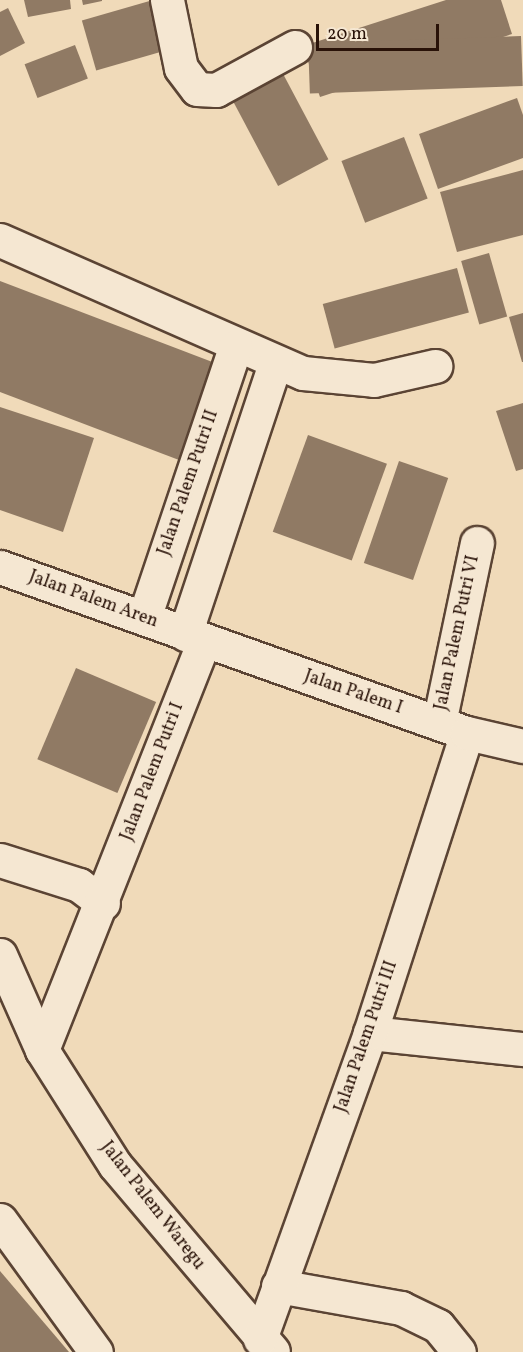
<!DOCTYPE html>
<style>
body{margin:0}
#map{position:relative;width:523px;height:1352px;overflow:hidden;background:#f0dab9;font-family:Vollkorn,serif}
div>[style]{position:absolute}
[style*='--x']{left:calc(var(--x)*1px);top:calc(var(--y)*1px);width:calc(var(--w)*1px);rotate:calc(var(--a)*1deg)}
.building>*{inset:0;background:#907a64;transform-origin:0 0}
.roads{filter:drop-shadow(2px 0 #5b4434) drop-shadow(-2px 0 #5b4434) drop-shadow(0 2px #5b4434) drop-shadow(0 -2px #5b4434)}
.street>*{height:33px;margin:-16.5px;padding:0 16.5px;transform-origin:16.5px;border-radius:16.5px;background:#f5e7d2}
.secondary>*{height:33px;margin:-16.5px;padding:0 16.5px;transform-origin:16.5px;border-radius:16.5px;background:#f5e7d2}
span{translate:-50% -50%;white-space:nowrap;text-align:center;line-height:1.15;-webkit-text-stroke:5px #f5e7d2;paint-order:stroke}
.street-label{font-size:18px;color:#291208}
.scale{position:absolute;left:316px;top:24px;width:123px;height:27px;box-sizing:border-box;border:3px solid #291208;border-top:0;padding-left:8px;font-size:18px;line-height:21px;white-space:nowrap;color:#291208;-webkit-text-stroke:4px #f5e7d2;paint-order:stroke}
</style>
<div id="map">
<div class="building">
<i style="clip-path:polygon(24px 0,70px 0,71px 9px,28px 17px)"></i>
<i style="clip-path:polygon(82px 0,102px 0,102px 1px,83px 5px)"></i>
<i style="left:153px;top:0;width:52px;height:74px;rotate:74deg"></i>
<i style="clip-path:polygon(446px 0,501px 0,512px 34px,320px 97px,303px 46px)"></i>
<i style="clip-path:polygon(8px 8px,25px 43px,0 56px,0 12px)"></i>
<i style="left:521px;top:36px;width:50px;height:213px;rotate:88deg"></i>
<i style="left:75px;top:45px;width:36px;height:54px;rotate:69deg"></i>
<i style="left:281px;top:70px;width:101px;height:57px;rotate:62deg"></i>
<i style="clip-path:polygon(517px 98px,523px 115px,523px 158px,438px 189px,419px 134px)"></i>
<i style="left:404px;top:137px;width:66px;height:67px;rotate:69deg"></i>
<i style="clip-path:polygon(523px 170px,523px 235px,457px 252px,440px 192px)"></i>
<i style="left:489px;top:253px;width:66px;height:29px;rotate:74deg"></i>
<i style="left:457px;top:268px;width:46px;height:139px;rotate:75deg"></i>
<i style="clip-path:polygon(0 281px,215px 363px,179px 460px,0 392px)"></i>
<i style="clip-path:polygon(523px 313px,523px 362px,522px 362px,509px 317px)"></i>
<i style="clip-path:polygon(523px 403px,523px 469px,516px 471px,496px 411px)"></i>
<i style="clip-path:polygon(0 407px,94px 438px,63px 532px,0 510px)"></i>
<i style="left:308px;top:435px;width:84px;height:103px;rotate:20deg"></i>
<i style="left:399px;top:461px;width:52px;height:108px;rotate:19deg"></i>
<i style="left:76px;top:668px;width:87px;height:99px;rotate:23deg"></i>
<i style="clip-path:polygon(0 1271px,29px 1305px,69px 1352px,0 1352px)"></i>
</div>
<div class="roads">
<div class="street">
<i style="--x:167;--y:0;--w:69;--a:78.4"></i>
<i style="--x:181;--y:68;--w:26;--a:53"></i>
<i style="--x:197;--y:89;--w:19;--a:3"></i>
<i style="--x:216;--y:90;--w:90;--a:-28.6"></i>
<i style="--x:0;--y:240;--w:331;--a:23.7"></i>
<i style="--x:303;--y:373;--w:71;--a:5.6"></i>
<i style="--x:374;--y:380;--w:63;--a:-12.9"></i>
<i style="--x:144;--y:618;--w:286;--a:-71.4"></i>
<i style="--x:185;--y:634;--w:286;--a:-71.6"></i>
<i style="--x:439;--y:723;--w:184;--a:-78.1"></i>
<i style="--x:0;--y:860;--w:83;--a:17.6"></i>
<i style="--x:79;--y:885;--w:30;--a:37"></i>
<i style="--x:0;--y:955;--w:104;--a:66.1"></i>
<i style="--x:42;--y:1050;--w:136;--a:57.6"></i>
<i style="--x:115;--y:1165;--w:244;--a:49.7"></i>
<i style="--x:370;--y:1033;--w:154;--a:6"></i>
<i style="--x:42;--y:1050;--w:441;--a:-68.4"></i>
<i style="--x:0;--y:1220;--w:163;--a:54"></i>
<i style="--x:278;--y:1286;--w:125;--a:10.1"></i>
<i style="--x:401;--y:1308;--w:41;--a:25.9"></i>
<i style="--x:438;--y:1326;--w:33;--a:51"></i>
<i style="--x:260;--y:1339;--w:325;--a:-70.2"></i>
<i style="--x:370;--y:1033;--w:315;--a:-72.1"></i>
</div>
<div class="secondary">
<i style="--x:0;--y:567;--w:496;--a:19.6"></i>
<i style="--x:467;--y:733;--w:57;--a:13.1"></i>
</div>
</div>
<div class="street-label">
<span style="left:189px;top:483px;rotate:-71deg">Jalan Palem Putri II</span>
<span style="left:93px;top:600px;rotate:20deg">Jalan Palem Aren</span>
<span style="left:458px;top:633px;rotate:-78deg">Jalan Palem Putri VI</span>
<span style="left:353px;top:693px;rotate:19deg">Jalan Palem I</span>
<span style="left:153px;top:772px;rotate:-69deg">Jalan Palem Putri I</span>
<span style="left:367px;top:1037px;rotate:-71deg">Jalan Palem Putri III</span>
<span style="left:152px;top:1206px;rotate:52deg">Jalan Palem Waregu</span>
</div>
<div class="scale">20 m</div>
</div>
